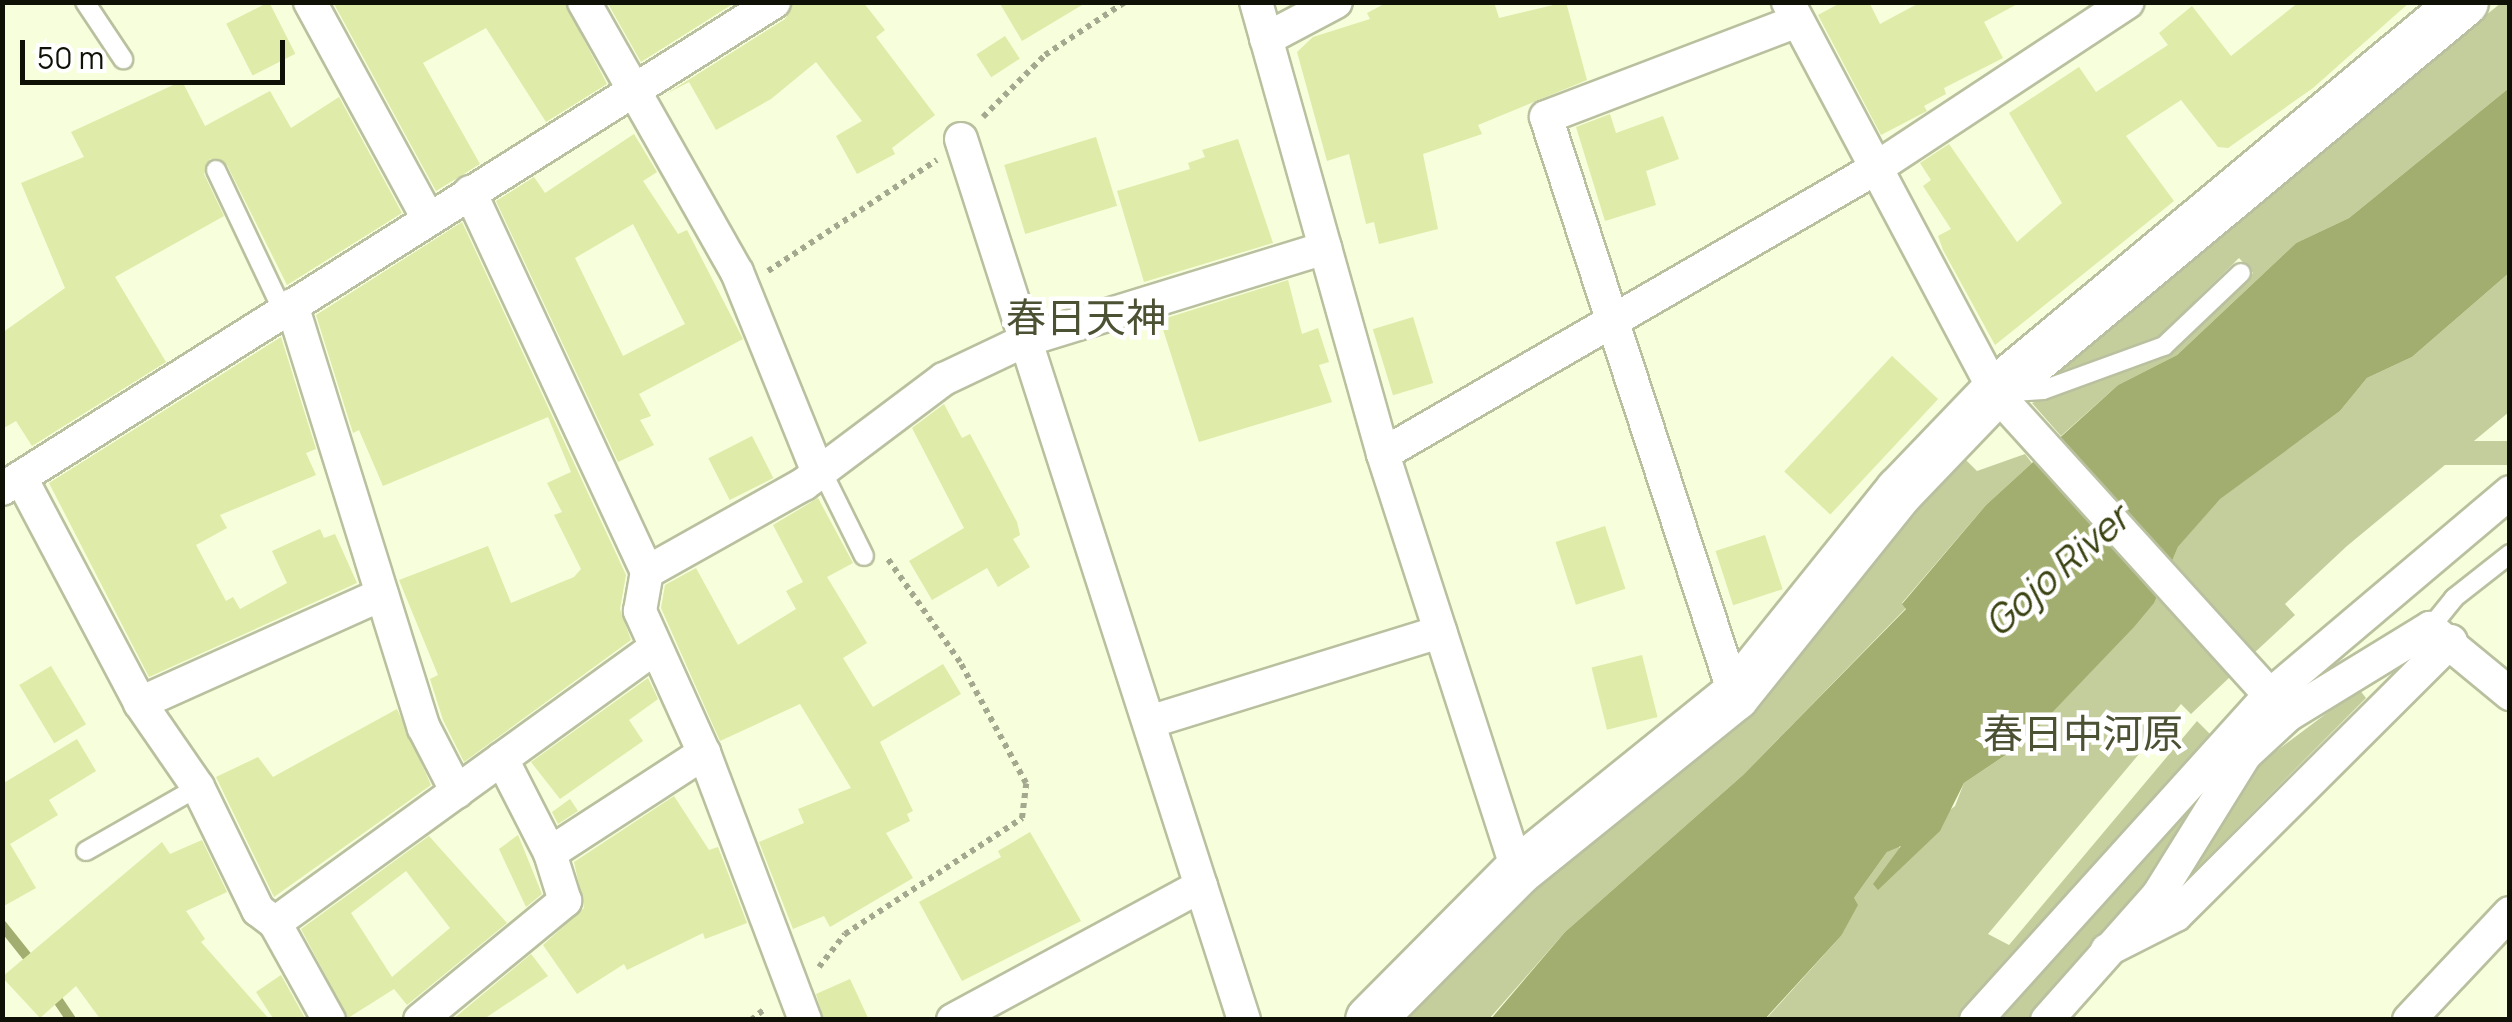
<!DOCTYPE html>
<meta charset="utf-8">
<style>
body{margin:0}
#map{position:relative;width:2512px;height:1022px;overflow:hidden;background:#f6fedb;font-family:Manrope,"Noto Sans JP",sans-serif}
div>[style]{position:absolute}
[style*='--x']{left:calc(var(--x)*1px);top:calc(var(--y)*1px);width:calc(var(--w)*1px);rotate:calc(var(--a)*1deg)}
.green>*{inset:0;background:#c4ce9d;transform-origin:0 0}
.water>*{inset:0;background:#a2ae6f}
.stream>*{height:10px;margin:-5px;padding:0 5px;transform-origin:5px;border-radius:5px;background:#a2ae6f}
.building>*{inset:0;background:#deeba9;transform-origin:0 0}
.path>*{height:6px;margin-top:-3px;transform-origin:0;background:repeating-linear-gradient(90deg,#a3a88e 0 5px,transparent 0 10px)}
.roads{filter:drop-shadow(2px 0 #b9c09f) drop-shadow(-2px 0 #b9c09f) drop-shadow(0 2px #b9c09f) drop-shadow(0 -2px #b9c09f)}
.service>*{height:18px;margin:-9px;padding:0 9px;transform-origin:9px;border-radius:9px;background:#fff}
.minor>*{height:32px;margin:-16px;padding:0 16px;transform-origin:16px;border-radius:16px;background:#fff}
.secondary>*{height:48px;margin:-24px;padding:0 24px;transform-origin:24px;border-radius:24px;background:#fff}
span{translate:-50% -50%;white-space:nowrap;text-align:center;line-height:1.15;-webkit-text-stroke:9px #fff;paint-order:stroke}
.water-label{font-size:38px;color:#3b4212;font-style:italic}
.quarter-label{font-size:40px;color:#4b5133}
.frame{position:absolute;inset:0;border:5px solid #0f1106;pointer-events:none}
.scale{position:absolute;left:20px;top:40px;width:265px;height:45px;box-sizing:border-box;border:5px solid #0f1106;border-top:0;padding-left:12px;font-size:30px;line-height:35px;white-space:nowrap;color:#0f1106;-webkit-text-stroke:8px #fff;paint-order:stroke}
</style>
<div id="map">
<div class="green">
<i style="clip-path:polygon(2501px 3px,2509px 3px,2509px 88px,2349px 218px,2296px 243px,2177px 355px,2118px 385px,2061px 436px,2032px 403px,2170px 349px,2253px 273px,2239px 258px,2157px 338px,2056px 373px,2072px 348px)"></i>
<i style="clip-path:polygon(2509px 273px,2509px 412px,2347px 546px,2285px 604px,2295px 615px,2253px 654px,2170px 565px,2178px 547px,2219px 499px,2340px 411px,2367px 378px,2412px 357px)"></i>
<i style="left:2509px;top:441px;width:24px;height:275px;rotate:90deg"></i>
<i style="clip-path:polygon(2025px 454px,2032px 463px,1986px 505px,1902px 603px,1906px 608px,1743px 775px,1565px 932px,1489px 1019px,1393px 1020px,1910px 510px,1966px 460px,1977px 471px)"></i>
<i style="clip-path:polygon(2158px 595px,2231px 676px,2191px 714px,2181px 704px,1988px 934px,2009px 945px,2197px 721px,2213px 737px,1964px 1019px,1765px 1020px,1841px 936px,1854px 898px,1887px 852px,1896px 844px,1901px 849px,1955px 806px,1964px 783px,2022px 744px)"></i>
<i style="clip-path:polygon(2359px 689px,2366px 698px,2180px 885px,2251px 757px,2267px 758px)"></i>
<i style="clip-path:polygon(2235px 752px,2147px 886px,2032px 1019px,1994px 1020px)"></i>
</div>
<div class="water">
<i style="clip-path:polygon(2509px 88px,2509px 273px,2412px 357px,2367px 378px,2340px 411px,2220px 499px,2178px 547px,2154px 603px,2134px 627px,2022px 744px,1964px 783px,1940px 831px,1878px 890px,1873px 884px,1901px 846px,1887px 852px,1854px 898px,1858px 905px,1841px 936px,1765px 1019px,1490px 1020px,1565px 932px,1743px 775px,1906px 609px,1902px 604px,1986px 505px,2032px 463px,2118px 385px,2177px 355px,2296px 243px,2349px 218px)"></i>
</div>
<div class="stream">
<i style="--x:2;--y:925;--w:50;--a:51.5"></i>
<i style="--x:51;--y:990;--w:36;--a:56"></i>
</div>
<div class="building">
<i style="left:269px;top:2px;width:58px;height:48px;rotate:63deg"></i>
<i style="clip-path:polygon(333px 2px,564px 2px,607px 84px,546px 122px,486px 28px,423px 63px,480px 164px,436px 191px)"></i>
<i style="clip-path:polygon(607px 2px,736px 2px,641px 62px)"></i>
<i style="clip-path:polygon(794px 2px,863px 2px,885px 30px,876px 37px,935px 115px,892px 148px,895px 154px,857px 174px,836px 136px,862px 121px,816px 62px,771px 99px,716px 130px,689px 82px,666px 94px,785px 19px)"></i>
<i style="clip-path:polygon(999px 2px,1087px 2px,1022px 41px)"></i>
<i style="clip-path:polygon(1388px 2px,1494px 2px,1499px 18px,1566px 2px,1587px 80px,1478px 125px,1482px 134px,1423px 154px,1438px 229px,1379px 244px,1374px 222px,1366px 224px,1349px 154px,1327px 161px,1297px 52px,1313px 37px,1370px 19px,1367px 13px)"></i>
<i style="clip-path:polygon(1842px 2px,1869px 2px,1880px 24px,1921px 2px,2021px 2px,1984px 22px,2003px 58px,1944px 88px,1946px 94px,1924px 106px,1927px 111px,1881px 135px,1818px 15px)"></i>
<i style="clip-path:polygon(2299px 2px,2410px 2px,2313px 88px,2228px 148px,2218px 147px,2181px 100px,2126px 136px,2174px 201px,1995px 345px,1943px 250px,1938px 236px,1951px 229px,1923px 186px,1931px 180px,1920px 163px,1949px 144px,2017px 242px,2062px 203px,2009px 113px,2079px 67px,2096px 92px,2168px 45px,2159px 33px,2192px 6px,2231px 56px)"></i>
<i style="left:1005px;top:36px;width:27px;height:34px;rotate:57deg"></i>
<i style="clip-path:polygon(182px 81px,205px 126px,270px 91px,291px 128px,339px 97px,402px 213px,287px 285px,227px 165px,210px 159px,204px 174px,224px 216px,115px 277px,166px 362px,32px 446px,16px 421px,2px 429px,2px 333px,65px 288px,21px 183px,84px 157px,71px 132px)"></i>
<i style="clip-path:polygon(1610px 114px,1616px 133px,1663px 116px,1679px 159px,1646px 171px,1656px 205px,1605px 221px,1576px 127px)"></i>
<i style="clip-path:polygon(evenodd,634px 134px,657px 172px,643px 181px,678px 234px,687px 230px,743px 339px,639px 394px,651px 416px,640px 420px,654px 445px,618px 462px,496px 201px,534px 177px,545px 193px,634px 134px,633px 224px,685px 324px,623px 356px,575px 258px,633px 224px)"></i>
<i style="left:1096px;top:137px;width:72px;height:96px;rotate:73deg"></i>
<i style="clip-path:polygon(1238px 139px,1273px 243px,1144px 282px,1117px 191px,1190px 169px,1188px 163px,1205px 157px,1202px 150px)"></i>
<i style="clip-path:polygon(462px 222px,626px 575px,620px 609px,631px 640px,464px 762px,443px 720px,430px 679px,438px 675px,399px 580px,488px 546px,511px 603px,574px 577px,581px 569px,554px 515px,562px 512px,547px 483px,571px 472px,548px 417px,383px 486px,359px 430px,353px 433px,316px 315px)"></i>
<i style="clip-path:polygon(1288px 280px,1302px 334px,1318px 328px,1329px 362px,1319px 365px,1332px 402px,1199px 442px,1160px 320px)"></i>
<i style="left:1413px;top:317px;width:69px;height:42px;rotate:73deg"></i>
<i style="clip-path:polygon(281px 337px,316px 449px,306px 453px,316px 475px,220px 515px,227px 528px,196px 545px,226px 601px,233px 597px,240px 609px,287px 583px,272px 551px,320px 529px,324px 538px,335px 534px,357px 583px,149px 677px,49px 483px)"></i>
<i style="left:1892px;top:356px;width:63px;height:158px;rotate:43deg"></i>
<i style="clip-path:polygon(944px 404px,962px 438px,970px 434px,1017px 522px,1020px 535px,1013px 539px,1030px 567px,998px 587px,987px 568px,932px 600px,909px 561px,964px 528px,912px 428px)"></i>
<i style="left:752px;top:436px;width:47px;height:49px;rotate:63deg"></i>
<i style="clip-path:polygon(818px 498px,853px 563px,827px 577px,867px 643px,843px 658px,873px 707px,943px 664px,961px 694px,880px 742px,913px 811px,907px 814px,910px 821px,886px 833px,913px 878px,830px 927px,824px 916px,793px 929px,759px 842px,804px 823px,798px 809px,851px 788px,800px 704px,720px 741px,661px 608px,665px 585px,696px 568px,738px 645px,796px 609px,786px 591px,803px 582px,773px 525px)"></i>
<i style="left:1605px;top:526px;width:66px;height:52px;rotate:72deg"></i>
<i style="left:1765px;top:535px;width:57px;height:52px;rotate:72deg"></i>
<i style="left:1642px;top:655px;width:64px;height:52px;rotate:76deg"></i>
<i style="left:51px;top:666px;width:68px;height:37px;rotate:59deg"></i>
<i style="clip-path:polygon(648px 678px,658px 699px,629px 720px,643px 741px,560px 799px,531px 762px)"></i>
<i style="clip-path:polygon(397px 709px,431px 785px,274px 897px,216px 777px,258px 757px,273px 777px)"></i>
<i style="clip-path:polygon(77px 739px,96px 771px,49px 800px,58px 815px,10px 844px,36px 888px,2px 907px,2px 784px)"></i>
<i style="clip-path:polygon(674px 796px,709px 850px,718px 847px,747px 923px,705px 939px,703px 933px,627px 970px,624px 964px,577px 994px,543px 945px,584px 908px,574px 862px)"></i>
<i style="clip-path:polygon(570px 799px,578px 811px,558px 824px,552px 812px)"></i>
<i style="clip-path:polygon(1030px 832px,1081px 921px,962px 981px,919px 902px,1001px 857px,998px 851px)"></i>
<i style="clip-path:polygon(518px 835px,542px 894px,526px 907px,499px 849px)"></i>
<i style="clip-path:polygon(evenodd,429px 836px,507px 923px,407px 1005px,394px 989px,348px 1018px,301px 929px,429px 836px,406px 871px,450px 928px,392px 977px,351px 913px,406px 871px)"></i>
<i style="clip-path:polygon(202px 840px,227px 892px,186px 911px,205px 939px,201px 942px,270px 1020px,101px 1020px,76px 986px,40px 1018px,2px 977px,162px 842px,170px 854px)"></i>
<i style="clip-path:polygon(531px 954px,548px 976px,484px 1019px,452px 1020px)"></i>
<i style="clip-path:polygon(281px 975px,306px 1020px,274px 1020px,256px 992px)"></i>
<i style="clip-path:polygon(850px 979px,869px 1020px,824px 1020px,816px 994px)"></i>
</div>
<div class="path">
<i style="--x:983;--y:117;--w:88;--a:-45"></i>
<i style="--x:1045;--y:55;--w:96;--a:-33.5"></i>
<i style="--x:768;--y:271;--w:202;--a:-33.3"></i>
<i style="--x:819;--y:967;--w:42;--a:-51.8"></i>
<i style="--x:845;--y:934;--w:212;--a:-33.2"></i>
<i style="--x:1022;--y:818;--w:35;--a:-83"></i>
<i style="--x:1026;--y:783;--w:138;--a:-118.6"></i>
<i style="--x:960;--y:662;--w:126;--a:-125"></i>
<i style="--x:751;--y:1020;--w:19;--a:-39"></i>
</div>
<div class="roads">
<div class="service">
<i style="--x:85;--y:2;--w:69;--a:56.3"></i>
<i style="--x:216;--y:170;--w:156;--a:64.6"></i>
<i style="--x:2013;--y:392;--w:30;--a:-4"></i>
<i style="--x:2043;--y:390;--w:129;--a:-20"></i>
<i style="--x:2164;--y:346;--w:106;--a:-43.5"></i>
<i style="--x:821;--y:469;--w:97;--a:63.7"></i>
<i style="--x:2430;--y:628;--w:38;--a:-51"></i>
<i style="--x:2454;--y:598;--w:71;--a:-38.2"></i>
<i style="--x:86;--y:851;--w:129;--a:-29.7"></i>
</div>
<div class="minor">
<i style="--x:310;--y:2;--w:246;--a:61.4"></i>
<i style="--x:584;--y:2;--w:310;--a:60.5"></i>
<i style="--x:737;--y:272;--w:216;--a:68"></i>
<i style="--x:1256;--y:2;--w:470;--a:74.3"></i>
<i style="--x:1383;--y:454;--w:438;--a:72.1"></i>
<i style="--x:1788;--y:2;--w:442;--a:62"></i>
<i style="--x:1995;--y:392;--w:436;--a:47.8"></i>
<i style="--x:2288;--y:715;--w:167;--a:-31.5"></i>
<i style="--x:2430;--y:628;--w:104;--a:39.5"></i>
<i style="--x:1266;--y:39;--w:79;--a:-27.9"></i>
<i style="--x:961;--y:139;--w:925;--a:72.19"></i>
<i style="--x:470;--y:192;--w:419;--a:65"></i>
<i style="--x:292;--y:305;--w:443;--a:72.7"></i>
<i style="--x:424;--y:728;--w:72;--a:62.7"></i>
<i style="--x:1383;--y:454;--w:566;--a:-30.1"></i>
<i style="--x:1873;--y:170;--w:305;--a:-33.4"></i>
<i style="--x:21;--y:478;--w:255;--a:62.1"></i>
<i style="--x:140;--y:703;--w:102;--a:55.4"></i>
<i style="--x:198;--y:787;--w:137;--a:64"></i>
<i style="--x:258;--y:910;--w:21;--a:37"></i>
<i style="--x:275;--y:923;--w:111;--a:60.9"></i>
<i style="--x:2;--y:489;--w:913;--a:-32.24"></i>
<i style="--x:1735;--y:696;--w:609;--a:-108.08"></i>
<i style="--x:1546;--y:117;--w:269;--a:-20.9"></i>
<i style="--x:140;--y:703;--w:265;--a:-24.2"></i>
<i style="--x:1149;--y:722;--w:305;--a:-17.2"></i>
<i style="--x:550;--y:853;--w:184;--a:-33"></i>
<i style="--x:275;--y:923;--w:469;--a:-35.9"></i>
<i style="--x:2107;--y:950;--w:77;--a:-26.9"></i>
<i style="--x:2176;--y:915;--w:388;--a:-44.9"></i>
<i style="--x:420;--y:1020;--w:188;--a:-39.4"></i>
<i style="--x:565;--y:901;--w:50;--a:-107.4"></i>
<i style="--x:550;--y:853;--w:106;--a:-117.1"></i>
<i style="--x:805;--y:1020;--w:285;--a:-110.7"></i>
<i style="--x:704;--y:753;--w:156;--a:-114.3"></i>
<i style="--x:640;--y:611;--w:40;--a:-80"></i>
<i style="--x:647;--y:572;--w:180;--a:-29.3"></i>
<i style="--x:804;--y:484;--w:175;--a:-36.9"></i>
<i style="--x:944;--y:379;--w:91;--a:-25.4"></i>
<i style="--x:1026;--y:340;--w:313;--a:-17.1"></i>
<i style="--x:953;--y:1020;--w:282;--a:-28.4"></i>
<i style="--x:1976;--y:1020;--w:437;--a:-47.9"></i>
<i style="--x:2269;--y:696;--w:316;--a:-40.2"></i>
<i style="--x:2047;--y:1020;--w:167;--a:-48.4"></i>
<i style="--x:2158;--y:895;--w:165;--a:-58.1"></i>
<i style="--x:2245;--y:755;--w:59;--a:-42.9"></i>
<i style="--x:2409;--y:1020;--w:147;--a:-46.7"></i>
</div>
<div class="secondary">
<i style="--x:1370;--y:1020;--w:210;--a:-45.2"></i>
<i style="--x:1518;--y:871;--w:279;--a:-38.9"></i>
<i style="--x:1735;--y:696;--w:263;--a:-51.2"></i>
<i style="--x:1900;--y:491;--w:137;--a:-46.2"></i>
<i style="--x:1995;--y:392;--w:610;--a:-39.75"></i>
</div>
</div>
<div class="water-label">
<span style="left:2056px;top:570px;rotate:-41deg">Gojo River</span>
</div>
<div class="quarter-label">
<span style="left:1086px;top:317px">春日天神</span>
<span style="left:2083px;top:733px">春日中河原</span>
</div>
<div class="frame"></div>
<div class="scale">50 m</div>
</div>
